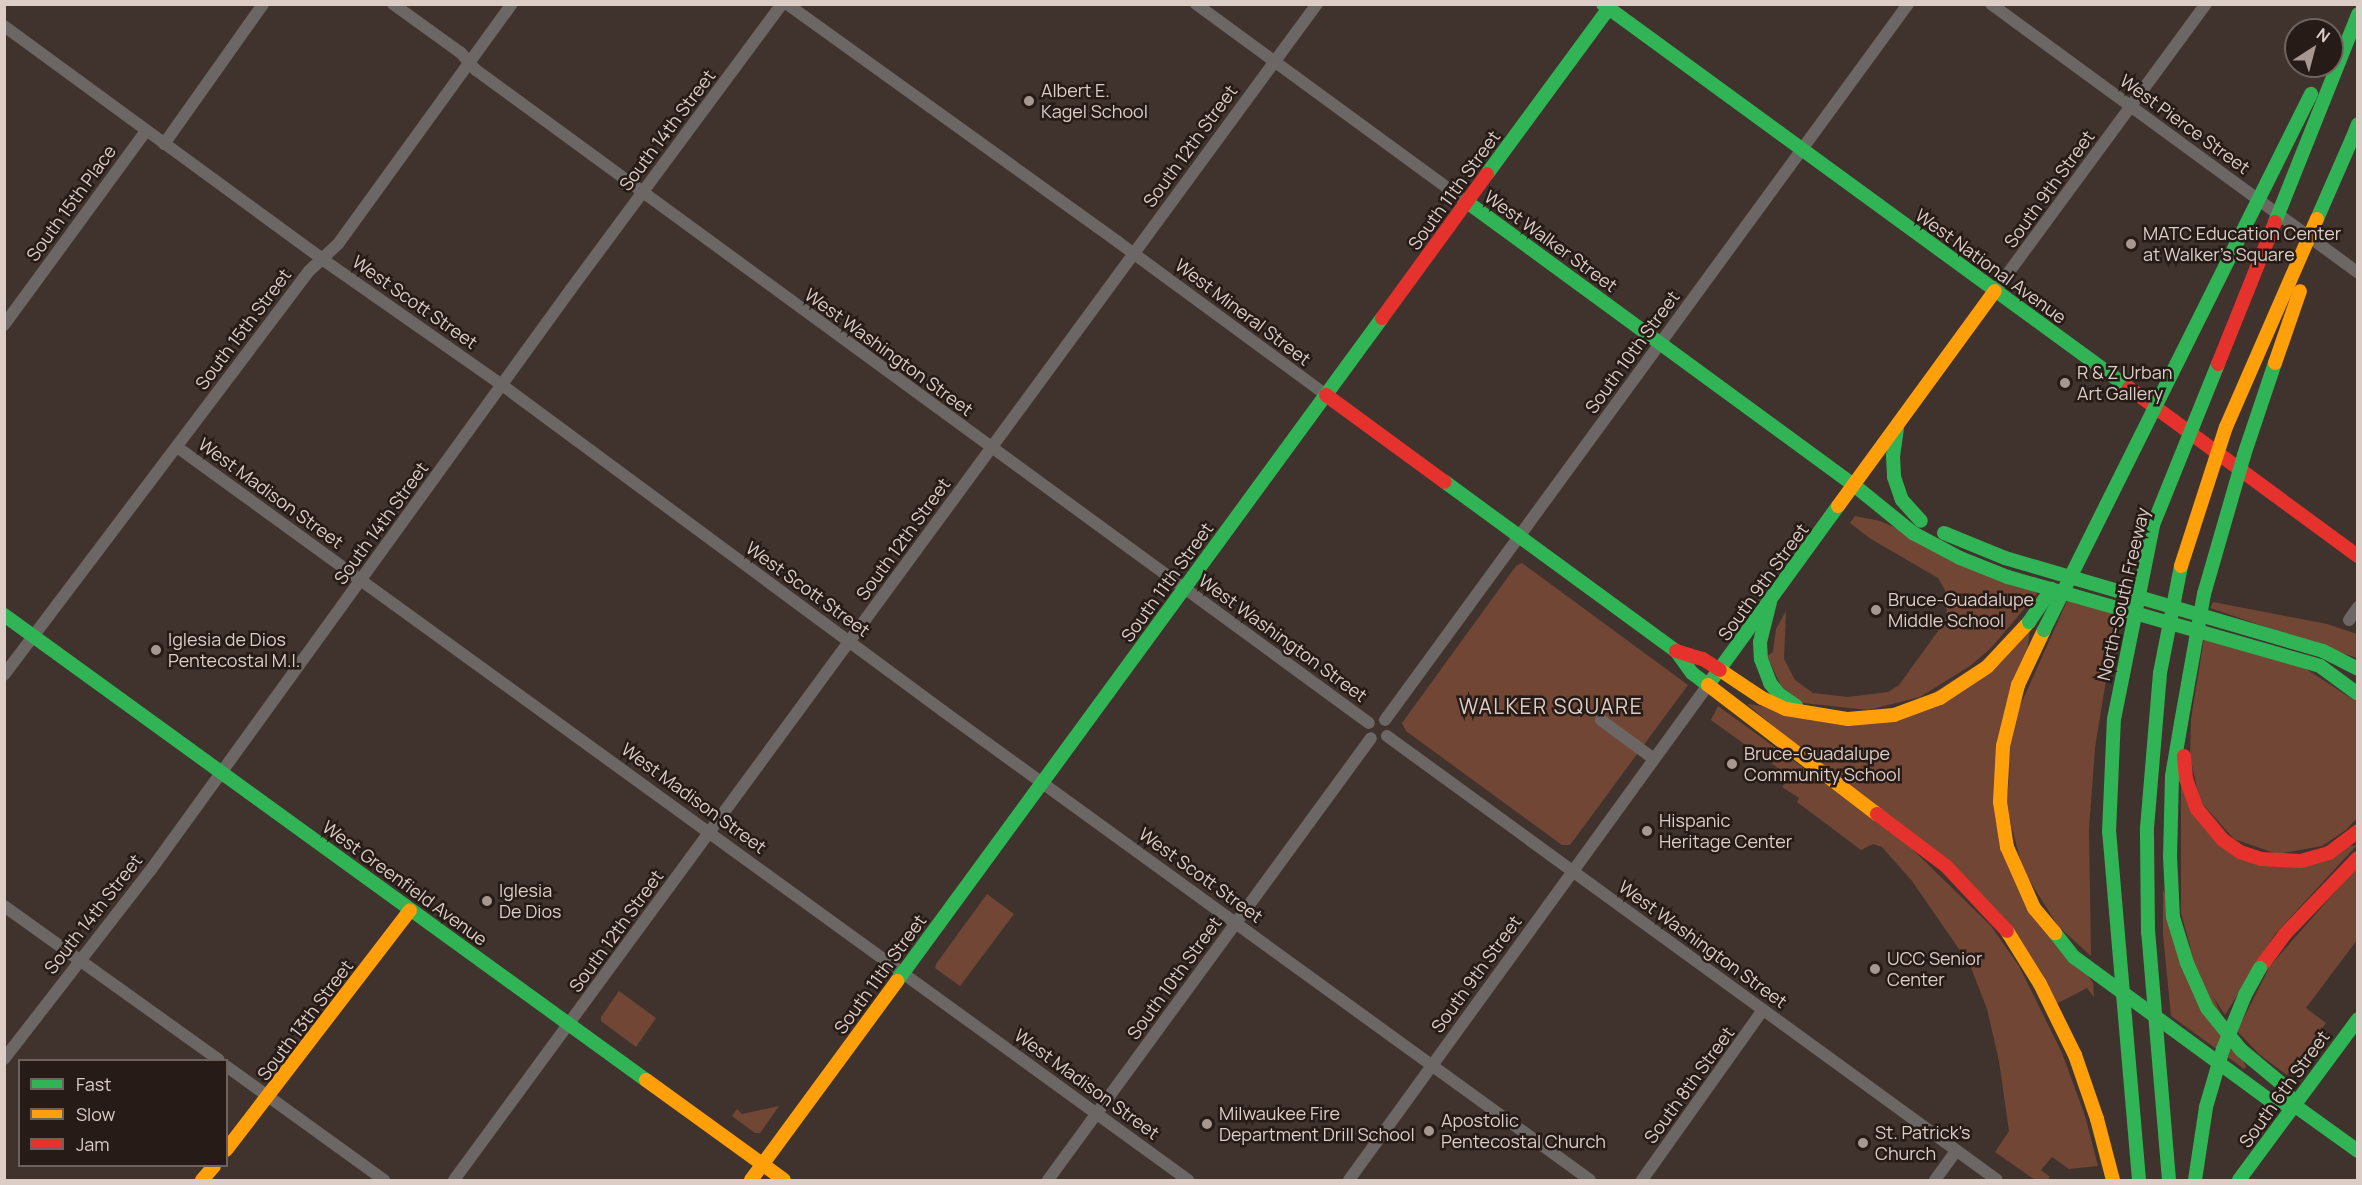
<!DOCTYPE html>
<style>
body{margin:0}
#map{position:relative;width:2362px;height:1185px;overflow:hidden;background:#40332d;font-family:Manrope,sans-serif}
div>[style]{position:absolute}
[style*='--x']{left:calc(var(--x)*1px);top:calc(var(--y)*1px);width:calc(var(--w)*1px);rotate:calc(var(--a)*1deg)}
.green>*{inset:0;background:#724634}
.street>*{height:12px;margin:-6px;padding:0 6px;transform-origin:6px;border-radius:6px;background:#6c6764}
.fast>*{height:14px;margin:-7px;padding:0 7px;transform-origin:7px;border-radius:7px;background:#30b455}
.slow>*{height:14px;margin:-7px;padding:0 7px;transform-origin:7px;border-radius:7px;background:#ff9f0a}
.jam>*{height:14px;margin:-7px;padding:0 7px;transform-origin:7px;border-radius:7px;background:#e5322d}
.fast-bridge>*{height:14px;margin:-7px;padding:0 7px;transform-origin:7px;border-radius:7px;background:#30b455}
.slow-bridge>*{height:14px;margin:-7px;padding:0 7px;transform-origin:7px;border-radius:7px;background:#ff9f0a}
.jam-bridge>*{height:14px;margin:-7px;padding:0 7px;transform-origin:7px;border-radius:7px;background:#e5322d}
.dots>*{width:16px;height:16px;translate:-50% -50%;box-sizing:border-box;border:3px solid #261b16;border-radius:50%}
span{translate:-50% -50%;white-space:nowrap;text-align:center;line-height:1.15;-webkit-text-stroke:5px #261b16;paint-order:stroke}
.poi-label{font-size:18px;color:#ddcdc7}
.left{translate:0 -50%;text-align:left}
.street-label{font-size:18px;color:#ddcdc7}
.quarter-label{font-size:21px;color:#ddcdc7;letter-spacing:1.5px}
.frame{position:absolute;inset:0;border:6px solid #ddcdc7;pointer-events:none}
.legend{position:absolute;left:18px;top:1059px;width:210px;height:108px;box-sizing:border-box;background:#261b16;border:2px solid #6f625d;margin:0;padding:8px 10px;list-style:none;font-size:18px;color:#ddcdc7}
.legend li{display:flex;align-items:center;gap:12px;height:30px}
.legend b{width:30px;border:2px solid #6f625d}
.north{position:absolute;left:2284px;top:18px;width:60px;height:60px;box-sizing:border-box;background:#261b16;border:2px solid #6f625d;border-radius:50%;rotate:36deg;font-size:16px;font-weight:700;line-height:24px;text-align:center;color:#ddcdc7}
.north::after{content:'';display:block;margin:auto;width:21px;height:27px;background:#a69791;clip-path:polygon(50% 0,100% 100%,50% 72%,0 100%)}
</style>
<div id="map">
<div class="green">
<i style="clip-path:polygon(1855px 516px,1880px 521px,2040px 590px,1991px 648px,1970px 666px,1920px 697px,1868px 710px,1803px 703px,1781px 686px,1767px 656px,1773px 652px,1776px 629px,1786px 611px,1784px 659px,1795px 680px,1813px 693px,1848px 697px,1888px 692px,1899px 685px,1941px 627px,1947px 614px,1945px 590px,1938px 578px,1871px 539px,1850px 523px)"></i>
<i style="clip-path:polygon(1522px 563px,1688px 685px,1570px 845px,1562px 845px,1406px 731px,1402px 723px,1516px 566px)"></i>
<i style="clip-path:polygon(2068px 599px,2117px 613px,2095px 748px,2089px 829px,2091px 956px,2058px 926px,2023px 870px,2006px 805px,2016px 715px)"></i>
<i style="clip-path:polygon(2213px 602px,2327px 624px,2357px 634px,2357px 658px,2210px 608px)"></i>
<i style="clip-path:polygon(2030px 631px,1999px 843px,2093px 983px,2094px 997px,2087px 988px,2056px 1004px,2001px 917px,1747px 704px,1888px 722px)"></i>
<i style="clip-path:polygon(2204px 638px,2303px 667px,2357px 702px,2357px 818px,2346px 830px,2322px 846px,2277px 854px,2234px 839px,2200px 801px,2190px 757px,2191px 719px)"></i>
<i style="clip-path:polygon(1718px 706px,1903px 840px,1991px 926px,2019px 966px,2062px 1053px,2085px 1116px,2098px 1166px,2069px 1169px,2052px 1157px,2041px 1170px,2050px 1177px,2047px 1180px,2035px 1180px,1995px 1152px,2009px 1131px,1999px 1061px,1987px 1009px,1970px 965px,1912px 881px,1882px 847px,1873px 844px,1861px 850px,1797px 802px,1799px 798px,1782px 787px,1788px 780px,1780px 774px,1782px 771px,1711px 720px)"></i>
<i style="clip-path:polygon(2181px 778px,2250px 862px,2357px 845px,2275px 934px,2225px 1015px,2210px 992px,2192px 953px,2181px 913px)"></i>
<i style="clip-path:polygon(2357px 867px,2357px 940px,2306px 1008px,2326px 1023px,2287px 1075px,2260px 1055px,2237px 1031px,2270px 966px)"></i>
<i style="clip-path:polygon(2163px 890px,2246px 1067px,2244px 1069px,2171px 1016px,2163px 934px)"></i>
<i style="clip-path:polygon(987px 894px,1014px 914px,960px 986px,935px 968px,936px 964px)"></i>
<i style="clip-path:polygon(619px 991px,656px 1018px,636px 1047px,601px 1021px,601px 1017px)"></i>
<i style="clip-path:polygon(779px 1106px,760px 1133px,755px 1133px,732px 1116px,737px 1109px,742px 1114px)"></i>
</div>
<div class="street">
<i style="--x:393;--y:4;--w:84;--a:35.8"></i>
<i style="--x:461;--y:53;--w:23;--a:49"></i>
<i style="--x:476;--y:70;--w:1106;--a:36.18"></i>
<i style="--x:787;--y:4;--w:408;--a:35.7"></i>
<i style="--x:1118;--y:242;--w:258;--a:36.3"></i>
<i style="--x:1196;--y:4;--w:336;--a:36.2"></i>
<i style="--x:1991;--y:4;--w:455;--a:36.2"></i>
<i style="--x:4;--y:26;--w:394;--a:36.2"></i>
<i style="--x:322;--y:259;--w:220;--a:35"></i>
<i style="--x:502;--y:385;--w:548;--a:36.47"></i>
<i style="--x:943;--y:711;--w:799;--a:35.94"></i>
<i style="--x:164;--y:144;--w:171;--a:-54.7"></i>
<i style="--x:1995;--y:291;--w:356;--a:-53.7"></i>
<i style="--x:4;--y:325;--w:240;--a:-53.8"></i>
<i style="--x:177;--y:447;--w:1249;--a:35.94"></i>
<i style="--x:2349;--y:620;--w:16;--a:-55"></i>
<i style="--x:4;--y:675;--w:506;--a:-52.95"></i>
<i style="--x:309;--y:271;--w:40;--a:-43"></i>
<i style="--x:338;--y:244;--w:296;--a:-54.1"></i>
<i style="--x:1385;--y:720;--w:887;--a:-53.85"></i>
<i style="--x:1601;--y:720;--w:66;--a:36.3"></i>
<i style="--x:1387;--y:736;--w:754;--a:36.05"></i>
<i style="--x:4;--y:906;--w:264;--a:35.6"></i>
<i style="--x:4;--y:1059;--w:238;--a:-52.2"></i>
<i style="--x:150;--y:871;--w:718;--a:-54.12"></i>
<i style="--x:571;--y:289;--w:355;--a:-53.5"></i>
<i style="--x:226;--y:1066;--w:195;--a:35.8"></i>
<i style="--x:454;--y:1180;--w:1459;--a:-53.73"></i>
<i style="--x:1048;--y:1180;--w:547;--a:-53.84"></i>
<i style="--x:1349;--y:1180;--w:611;--a:-54.05"></i>
<i style="--x:1642;--y:1180;--w:209;--a:-54.6"></i>
<i style="--x:1935;--y:1180;--w:36;--a:-54"></i>
</div>
<div class="fast">
<i style="--x:1603;--y:4;--w:651;--a:36.13"></i>
<i style="--x:2352;--y:139;--w:16;--a:-68"></i>
<i style="--x:1487;--y:174;--w:205;--a:-53.7"></i>
<i style="--x:1467;--y:202;--w:481;--a:36.2"></i>
<i style="--x:1897;--y:428;--w:28;--a:98"></i>
<i style="--x:1893;--y:456;--w:21;--a:87"></i>
<i style="--x:1894;--y:477;--w:24;--a:71"></i>
<i style="--x:1902;--y:500;--w:28;--a:48"></i>
<i style="--x:1445;--y:482;--w:286;--a:36.2"></i>
<i style="--x:1676;--y:651;--w:27;--a:54"></i>
<i style="--x:1692;--y:673;--w:20;--a:37"></i>
<i style="--x:1708;--y:685;--w:221;--a:-54"></i>
<i style="--x:1855;--y:486;--w:75;--a:39"></i>
<i style="--x:1913;--y:533;--w:53;--a:28"></i>
<i style="--x:1960;--y:558;--w:52;--a:21.6"></i>
<i style="--x:2008;--y:577;--w:324;--a:15.9"></i>
<i style="--x:2320;--y:666;--w:47;--a:36.4"></i>
<i style="--x:1944;--y:533;--w:66;--a:22.3"></i>
<i style="--x:2005;--y:558;--w:331;--a:16.3"></i>
<i style="--x:2323;--y:651;--w:39;--a:27"></i>
<i style="--x:1770;--y:602;--w:41;--a:104"></i>
<i style="--x:1760;--y:642;--w:17;--a:87"></i>
<i style="--x:1761;--y:659;--w:26;--a:69"></i>
<i style="--x:1770;--y:683;--w:14;--a:51"></i>
<i style="--x:1779;--y:694;--w:21;--a:35"></i>
<i style="--x:4;--y:615;--w:793;--a:35.92"></i>
<i style="--x:2181;--y:723;--w:54;--a:99.6"></i>
<i style="--x:2172;--y:776;--w:80;--a:91.4"></i>
<i style="--x:2170;--y:856;--w:61;--a:87.2"></i>
<i style="--x:2173;--y:917;--w:48;--a:73.1"></i>
<i style="--x:2187;--y:963;--w:49;--a:66"></i>
<i style="--x:2207;--y:1008;--w:54;--a:51"></i>
<i style="--x:2241;--y:1050;--w:55;--a:39.8"></i>
<i style="--x:2283;--y:1085;--w:23;--a:61"></i>
<i style="--x:2055;--y:933;--w:31;--a:52"></i>
<i style="--x:2074;--y:957;--w:244;--a:36.2"></i>
<i style="--x:2271;--y:1101;--w:23;--a:10"></i>
<i style="--x:897;--y:981;--w:821;--a:-53.81"></i>
<i style="--x:2294;--y:1105;--w:79;--a:35.7"></i>
<i style="--x:2239;--y:1180;--w:200;--a:-53.5"></i>
</div>
<div class="slow">
<i style="--x:1838;--y:506;--w:266;--a:-53.9"></i>
<i style="--x:2044;--y:630;--w:61;--a:115.3"></i>
<i style="--x:2018;--y:685;--w:63;--a:103.8"></i>
<i style="--x:2003;--y:746;--w:56;--a:93.1"></i>
<i style="--x:2000;--y:802;--w:46;--a:81.2"></i>
<i style="--x:2007;--y:847;--w:67;--a:66.1"></i>
<i style="--x:2034;--y:908;--w:33;--a:50"></i>
<i style="--x:1720;--y:670;--w:50;--a:33.7"></i>
<i style="--x:1762;--y:698;--w:26;--a:25"></i>
<i style="--x:1786;--y:709;--w:63;--a:9.2"></i>
<i style="--x:1848;--y:719;--w:46;--a:-5"></i>
<i style="--x:1894;--y:715;--w:49;--a:-20.3"></i>
<i style="--x:1940;--y:698;--w:56;--a:-33.4"></i>
<i style="--x:1987;--y:667;--w:62;--a:-47"></i>
<i style="--x:1708;--y:685;--w:213;--a:37.4"></i>
<i style="--x:2007;--y:931;--w:62;--a:58.1"></i>
<i style="--x:2040;--y:984;--w:79;--a:63.8"></i>
<i style="--x:2075;--y:1055;--w:68;--a:71"></i>
<i style="--x:2097;--y:1119;--w:63;--a:75.3"></i>
<i style="--x:646;--y:1080;--w:170;--a:35.9"></i>
<i style="--x:226;--y:1150;--w:302;--a:-52.5"></i>
<i style="--x:202;--y:1180;--w:18;--a:-49"></i>
<i style="--x:751;--y:1180;--w:247;--a:-53.7"></i>
</div>
<div class="jam">
<i style="--x:1382;--y:318;--w:178;--a:-53.9"></i>
<i style="--x:2129;--y:388;--w:284;--a:36.3"></i>
<i style="--x:1326;--y:395;--w:147;--a:36.2"></i>
<i style="--x:1676;--y:651;--w:28;--a:17"></i>
<i style="--x:1703;--y:659;--w:20;--a:33"></i>
<i style="--x:2184;--y:756;--w:23;--a:85"></i>
<i style="--x:2186;--y:779;--w:32;--a:70"></i>
<i style="--x:2197;--y:809;--w:40;--a:50"></i>
<i style="--x:2223;--y:840;--w:21;--a:35"></i>
<i style="--x:2240;--y:852;--w:22;--a:18"></i>
<i style="--x:2261;--y:859;--w:40;--a:2.9"></i>
<i style="--x:2301;--y:861;--w:29;--a:-16"></i>
<i style="--x:2329;--y:853;--w:36;--a:-37"></i>
<i style="--x:1877;--y:814;--w:86;--a:37"></i>
<i style="--x:1946;--y:866;--w:89;--a:46.8"></i>
<i style="--x:2260;--y:968;--w:42;--a:-53.7"></i>
<i style="--x:2285;--y:934;--w:105;--a:-46.2"></i>
</div>
<div class="fast-bridge">
<i style="--x:2317;--y:219;--w:87;--a:-66.4"></i>
<i style="--x:2275;--y:222;--w:224;--a:-68.2"></i>
<i style="--x:2029;--y:622;--w:40;--a:-56"></i>
<i style="--x:2044;--y:630;--w:599;--a:-63.52"></i>
<i style="--x:2181;--y:723;--w:131;--a:-79.9"></i>
<i style="--x:2204;--y:594;--w:145;--a:-73.9"></i>
<i style="--x:2244;--y:455;--w:97;--a:-71.4"></i>
<i style="--x:2139;--y:1180;--w:349;--a:-94.9"></i>
<i style="--x:2109;--y:832;--w:113;--a:-87.5"></i>
<i style="--x:2114;--y:719;--w:198;--a:-78.6"></i>
<i style="--x:2153;--y:525;--w:174;--a:-68"></i>
<i style="--x:2169;--y:1180;--w:249;--a:-94.8"></i>
<i style="--x:2148;--y:932;--w:104;--a:-90.6"></i>
<i style="--x:2147;--y:828;--w:156;--a:-85.2"></i>
<i style="--x:2160;--y:673;--w:109;--a:-78.9"></i>
<i style="--x:2195;--y:1180;--w:74;--a:-81.4"></i>
<i style="--x:2206;--y:1107;--w:60;--a:-73.7"></i>
<i style="--x:2223;--y:1049;--w:58;--a:-67.8"></i>
<i style="--x:2245;--y:995;--w:31;--a:-61"></i>
</div>
<div class="slow-bridge">
<i style="--x:2275;--y:363;--w:76;--a:-70.9"></i>
<i style="--x:2181;--y:566;--w:146;--a:-72.1"></i>
<i style="--x:2226;--y:427;--w:227;--a:-66.4"></i>
</div>
<div class="jam-bridge">
<i style="--x:2218;--y:364;--w:153;--a:-68.1"></i>
</div>
<div class="dots">
<i style="left:1029px;top:101px;background:#a69791"></i>
<i style="left:2131px;top:244px;background:#a69791"></i>
<i style="left:2065px;top:383px;background:#a69791"></i>
<i style="left:1876px;top:610px;background:#a69791"></i>
<i style="left:156px;top:650px;background:#a69791"></i>
<i style="left:1732px;top:764px;background:#a69791"></i>
<i style="left:1647px;top:831px;background:#a69791"></i>
<i style="left:487px;top:901px;background:#a69791"></i>
<i style="left:1875px;top:969px;background:#a69791"></i>
<i style="left:1207px;top:1124px;background:#a69791"></i>
<i style="left:1429px;top:1131px;background:#a69791"></i>
<i style="left:1863px;top:1143px;background:#a69791"></i>
</div>
<div class="poi-label">
<span class="left" style="left:1041px;top:101px">Albert E.<br>Kagel School</span>
<span class="left" style="left:2143px;top:244px">MATC Education Center<br>at Walker's Square</span>
<span class="left" style="left:2077px;top:383px">R &amp; Z Urban<br>Art Gallery</span>
<span class="left" style="left:1888px;top:610px">Bruce-Guadalupe<br>Middle School</span>
<span class="left" style="left:168px;top:650px">Iglesia de Dios<br>Pentecostal M.I.</span>
<span class="left" style="left:1744px;top:764px">Bruce-Guadalupe<br>Community School</span>
<span class="left" style="left:1659px;top:831px">Hispanic<br>Heritage Center</span>
<span class="left" style="left:499px;top:901px">Iglesia<br>De Dios</span>
<span class="left" style="left:1887px;top:969px">UCC Senior<br>Center</span>
<span class="left" style="left:1219px;top:1124px">Milwaukee Fire<br>Department Drill School</span>
<span class="left" style="left:1441px;top:1131px">Apostolic<br>Pentecostal Church</span>
<span class="left" style="left:1875px;top:1143px">St. Patrick's<br>Church</span>
</div>
<div class="street-label">
<span style="left:2185px;top:124px;rotate:36deg">West Pierce Street</span>
<span style="left:667px;top:130px;rotate:-53deg">South 14th Street</span>
<span style="left:1190px;top:146px;rotate:-54deg">South 12th Street</span>
<span style="left:2049px;top:189px;rotate:-54deg">South 9th Street</span>
<span style="left:1454px;top:190px;rotate:-54deg">South 11th Street</span>
<span style="left:71px;top:203px;rotate:-54deg">South 15th Place</span>
<span style="left:1551px;top:241px;rotate:36deg">West Walker Street</span>
<span style="left:1991px;top:266px;rotate:36deg">West National Avenue</span>
<span style="left:415px;top:302px;rotate:35deg">West Scott Street</span>
<span style="left:1243px;top:312px;rotate:37deg">West Mineral Street</span>
<span style="left:243px;top:329px;rotate:-53deg">South 15th Street</span>
<span style="left:889px;top:352px;rotate:36deg">West Washington Street</span>
<span style="left:1632px;top:352px;rotate:-54deg">South 10th Street</span>
<span style="left:271px;top:493px;rotate:36deg">West Madison Street</span>
<span style="left:381px;top:523px;rotate:-54deg">South 14th Street</span>
<span style="left:903px;top:539px;rotate:-54deg">South 12th Street</span>
<span style="left:1167px;top:582px;rotate:-54deg">South 11th Street</span>
<span style="left:1763px;top:582px;rotate:-54deg">South 9th Street</span>
<span style="left:808px;top:589px;rotate:36deg">West Scott Street</span>
<span style="left:2123px;top:594px;rotate:-77deg">North-South Freeway</span>
<span style="left:1283px;top:638px;rotate:36deg">West Washington Street</span>
<span style="left:694px;top:798px;rotate:36deg">West Madison Street</span>
<span style="left:1201px;top:875px;rotate:36deg">West Scott Street</span>
<span style="left:405px;top:883px;rotate:36deg">West Greenfield Avenue</span>
<span style="left:93px;top:914px;rotate:-52deg">South 14th Street</span>
<span style="left:616px;top:931px;rotate:-54deg">South 12th Street</span>
<span style="left:1703px;top:944px;rotate:36deg">West Washington Street</span>
<span style="left:880px;top:974px;rotate:-54deg">South 11th Street</span>
<span style="left:1476px;top:974px;rotate:-54deg">South 9th Street</span>
<span style="left:1174px;top:978px;rotate:-54deg">South 10th Street</span>
<span style="left:305px;top:1020px;rotate:-53deg">South 13th Street</span>
<span style="left:1087px;top:1084px;rotate:36deg">West Madison Street</span>
<span style="left:1689px;top:1085px;rotate:-54deg">South 8th Street</span>
<span style="left:2284px;top:1089px;rotate:-54deg">South 6th Street</span>
</div>
<div class="quarter-label">
<span style="left:1551px;top:706px">WALKER SQUARE</span>
</div>
<div class="frame"></div>
<ul class="legend">
<li><b style="height:8px;background:#30b455"></b>Fast</li>
<li><b style="height:8px;background:#ff9f0a"></b>Slow</li>
<li><b style="height:8px;background:#e5322d"></b>Jam</li>
</ul>
<div class="north">N</div>
</div>
